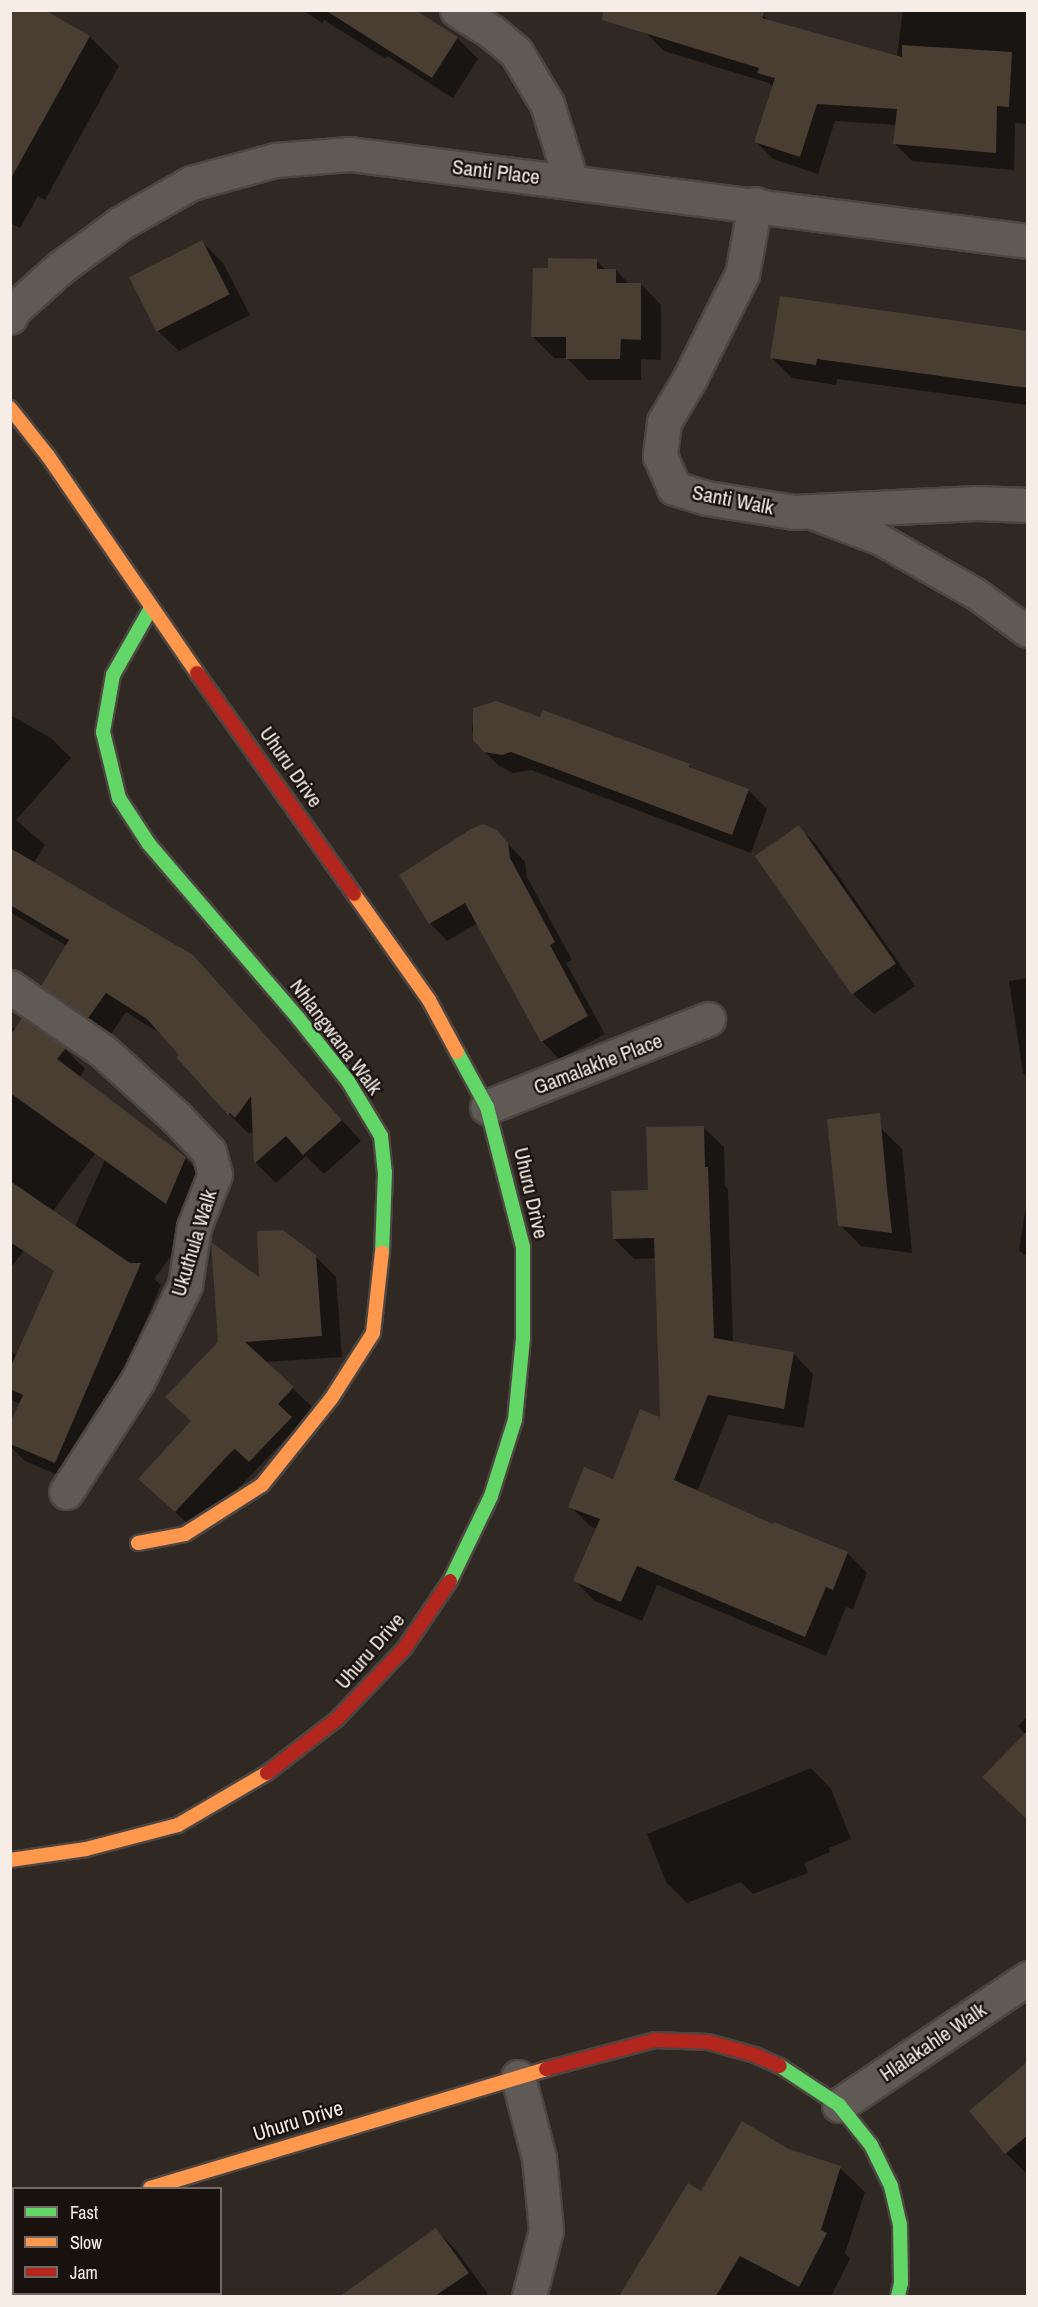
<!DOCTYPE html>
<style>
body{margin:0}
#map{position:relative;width:1038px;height:2307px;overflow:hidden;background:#2f2823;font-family:"Archivo Narrow",sans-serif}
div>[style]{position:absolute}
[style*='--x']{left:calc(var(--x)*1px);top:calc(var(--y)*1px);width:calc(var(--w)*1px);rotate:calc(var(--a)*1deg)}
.shadow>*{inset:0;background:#0007}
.building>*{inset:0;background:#4a3d32;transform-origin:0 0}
.roads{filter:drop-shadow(2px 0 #4c4541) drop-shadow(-2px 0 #4c4541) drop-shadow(0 2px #4c4541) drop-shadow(0 -2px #4c4541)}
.lane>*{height:30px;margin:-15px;padding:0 15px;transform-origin:15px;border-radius:15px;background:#605a56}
.street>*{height:33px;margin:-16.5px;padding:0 16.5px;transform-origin:16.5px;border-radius:16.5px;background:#605a56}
.fast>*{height:14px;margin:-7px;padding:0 7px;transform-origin:7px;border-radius:7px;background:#63d668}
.slow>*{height:14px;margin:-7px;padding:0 7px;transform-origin:7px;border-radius:7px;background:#ff974d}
.jam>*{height:14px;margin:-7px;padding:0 7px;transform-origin:7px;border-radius:7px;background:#b3261e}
span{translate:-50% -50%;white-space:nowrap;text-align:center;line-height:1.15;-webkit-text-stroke:4.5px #18110d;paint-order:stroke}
.street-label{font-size:21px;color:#f7ede7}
.frame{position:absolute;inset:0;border:12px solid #f7ede7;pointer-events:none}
.legend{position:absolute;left:12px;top:2187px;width:210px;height:108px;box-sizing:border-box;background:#18110d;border:2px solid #716964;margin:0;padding:8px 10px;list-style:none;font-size:18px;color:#f7ede7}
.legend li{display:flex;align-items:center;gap:12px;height:30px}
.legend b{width:30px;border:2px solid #716964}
</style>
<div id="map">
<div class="shadow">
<i style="clip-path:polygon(10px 10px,42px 10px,90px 37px,119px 66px,45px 200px,38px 196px,20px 228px,10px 223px)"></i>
<i style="clip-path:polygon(303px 10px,413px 10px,457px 38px,478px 59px,453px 98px,387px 56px,386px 59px,324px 20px,322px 23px)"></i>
<i style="clip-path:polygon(903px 10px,1028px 10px,1028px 124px,1015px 123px,1014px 170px,912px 161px,894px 143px,897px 125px,835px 121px,818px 174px,773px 159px,756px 142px,774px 87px,769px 83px,664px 51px,646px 33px,763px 15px,770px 22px,897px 57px)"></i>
<i style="clip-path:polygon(202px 242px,223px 263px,250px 315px,179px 351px,158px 331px)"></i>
<i style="clip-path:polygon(596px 260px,606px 270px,616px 270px,629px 284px,641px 284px,661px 305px,661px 360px,641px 359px,641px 380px,588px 380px,567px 358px,554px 358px,533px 337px,550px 269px)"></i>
<i style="clip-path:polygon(1028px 332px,1028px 405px,837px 379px,836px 385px,792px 378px,771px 357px)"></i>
<i style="clip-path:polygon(474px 709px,689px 765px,694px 770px,748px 790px,767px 809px,751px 853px,531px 770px,513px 773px,499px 766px,479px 746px,472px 731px)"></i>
<i style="clip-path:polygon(10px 715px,51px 738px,71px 758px,16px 820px,45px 845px,34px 863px,192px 956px,213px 977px,361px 1141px,324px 1174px,306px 1156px,276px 1183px,256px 1163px,255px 1136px,251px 1132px,249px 1134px,229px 1114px,178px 1057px,181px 1055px,164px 1036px,126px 1012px,109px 1037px,64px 1006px,43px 986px,67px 946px,10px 912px)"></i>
<i style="clip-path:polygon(799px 827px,819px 848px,915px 986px,874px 1014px,853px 994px)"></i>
<i style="clip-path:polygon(496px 831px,525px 862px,527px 877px,572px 960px,566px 963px,605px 1034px,559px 1059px,542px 1041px,478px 923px,447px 941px,430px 923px)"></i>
<i style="clip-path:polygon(1028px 978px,1028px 1077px,1023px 1073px,1009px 981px)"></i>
<i style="clip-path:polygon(10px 1027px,65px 1049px,85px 1069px,79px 1078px,123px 1116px,13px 1265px,10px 1264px)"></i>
<i style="clip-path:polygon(126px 1113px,185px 1158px,206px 1179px,176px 1249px,154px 1279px,161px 1285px,76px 1483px,25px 1461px,10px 1446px,10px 1426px,20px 1404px,10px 1399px,10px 1351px,17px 1356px)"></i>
<i style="clip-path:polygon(703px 1127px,724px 1147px,725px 1186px,728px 1189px,733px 1343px,793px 1353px,813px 1374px,804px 1428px,728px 1415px,697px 1492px,774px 1526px,847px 1553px,867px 1573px,853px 1609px,846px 1607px,826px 1656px,657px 1585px,642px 1621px,595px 1601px,575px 1581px,597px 1529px,590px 1526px,570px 1506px,613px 1481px,661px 1420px,656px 1258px,634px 1259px,614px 1239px)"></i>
<i style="clip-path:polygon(881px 1128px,902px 1149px,912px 1253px,861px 1246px,840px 1225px)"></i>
<i style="clip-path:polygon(1028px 1194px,1028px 1258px,1019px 1250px)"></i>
<i style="clip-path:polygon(315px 1256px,336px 1277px,342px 1357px,265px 1362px,314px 1409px,197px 1532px,161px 1499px,193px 1422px,219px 1343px,261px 1280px)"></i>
<i style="clip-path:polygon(1028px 1716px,1028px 1819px,1025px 1734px,1018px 1726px)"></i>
<i style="clip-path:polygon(811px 1768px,831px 1789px,851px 1839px,829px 1848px,830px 1852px,804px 1863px,808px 1873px,753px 1894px,741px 1882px,687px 1903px,666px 1882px,647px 1834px)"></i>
<i style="clip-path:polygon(1028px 2063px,1028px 2173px,1027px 2174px,1006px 2153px)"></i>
<i style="clip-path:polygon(840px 2168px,865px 2192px,845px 2253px,850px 2259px,831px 2296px,621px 2296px,689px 2185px,701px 2193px)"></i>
<i style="clip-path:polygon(436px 2230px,456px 2250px,488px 2294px,485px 2296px,343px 2296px)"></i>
</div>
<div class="building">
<i style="clip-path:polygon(10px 10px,45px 10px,90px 36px,10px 180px)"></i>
<i style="clip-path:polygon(325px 10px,415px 10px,458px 37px,432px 78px)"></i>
<i style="clip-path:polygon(603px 10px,765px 10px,762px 18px,902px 57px,902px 45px,1012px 52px,1009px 107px,997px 106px,996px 153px,893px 144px,897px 109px,817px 104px,800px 157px,754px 142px,775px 78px,757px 73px,759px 68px,602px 20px)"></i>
<i style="left:202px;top:240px;width:61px;height:82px;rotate:63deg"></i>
<i style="clip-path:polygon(548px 258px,597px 259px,597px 269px,616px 269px,616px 283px,641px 283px,641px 340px,621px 339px,620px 359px,566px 359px,566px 337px,531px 337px,533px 268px,548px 268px)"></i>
<i style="clip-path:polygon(780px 296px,1028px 331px,1028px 388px,817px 359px,816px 365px,770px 358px)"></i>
<i style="clip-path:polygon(496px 701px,540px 717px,543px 710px,690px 764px,689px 767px,749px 789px,732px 835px,511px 752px,502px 755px,484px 752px,473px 740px,473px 708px)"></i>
<i style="clip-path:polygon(483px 824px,497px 830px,508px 843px,510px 858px,555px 942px,550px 945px,588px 1016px,541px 1042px,465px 903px,429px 924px,399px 875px,471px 829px)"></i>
<i style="left:799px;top:825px;width:169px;height:54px;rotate:55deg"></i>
<i style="clip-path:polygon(10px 848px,193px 955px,342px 1120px,303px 1155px,286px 1136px,254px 1164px,251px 1096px,235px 1118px,230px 1113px,228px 1115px,176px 1057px,179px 1055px,147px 1019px,106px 993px,88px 1018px,41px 986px,69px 940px,10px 905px)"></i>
<i style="clip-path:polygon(22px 1018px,66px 1048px,57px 1059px,186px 1157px,166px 1204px,10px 1093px,10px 1036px)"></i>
<i style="clip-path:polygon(880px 1113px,887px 1188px,892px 1233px,838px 1226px,827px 1119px)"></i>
<i style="clip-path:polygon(704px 1126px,705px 1167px,708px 1167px,714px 1338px,794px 1352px,784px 1409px,708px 1395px,674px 1480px,773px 1524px,774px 1522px,848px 1552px,833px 1590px,826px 1587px,805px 1637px,637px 1566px,621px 1602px,573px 1581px,600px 1519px,568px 1507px,584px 1467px,613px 1479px,640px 1409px,660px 1417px,654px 1238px,613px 1239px,611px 1191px,648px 1190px,646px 1127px)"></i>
<i style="clip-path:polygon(10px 1181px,130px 1263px,141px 1263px,55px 1463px,10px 1444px,10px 1423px,23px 1395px,10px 1389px,10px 1368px,54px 1271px,10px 1242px)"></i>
<i style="clip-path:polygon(283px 1230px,316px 1255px,322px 1336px,245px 1342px,294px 1387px,278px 1404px,292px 1417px,249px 1462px,235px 1449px,232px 1451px,175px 1512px,138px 1479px,191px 1421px,165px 1397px,218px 1342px,211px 1242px,259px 1277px,257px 1231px)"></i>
<i style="clip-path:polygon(1028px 1730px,1028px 1820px,982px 1777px)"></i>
<i style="clip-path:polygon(1028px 2061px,1028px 2135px,1005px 2154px,969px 2111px)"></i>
<i style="clip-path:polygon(742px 2121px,789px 2149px,841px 2166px,821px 2230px,827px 2233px,799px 2287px,740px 2256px,716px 2296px,619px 2296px,688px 2183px,701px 2191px)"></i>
<i style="clip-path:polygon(436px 2228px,469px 2273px,435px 2296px,340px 2296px)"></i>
</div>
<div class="roads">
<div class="lane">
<i style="--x:807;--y:512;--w:77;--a:20.6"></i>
<i style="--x:879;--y:539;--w:112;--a:29.6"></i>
<i style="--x:976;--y:594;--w:64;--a:36.2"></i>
</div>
<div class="street">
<i style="--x:457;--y:10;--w:41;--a:32.2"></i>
<i style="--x:492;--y:32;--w:31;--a:40"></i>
<i style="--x:516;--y:52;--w:61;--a:59.2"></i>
<i style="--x:547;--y:104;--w:81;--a:72.7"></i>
<i style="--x:755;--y:204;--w:71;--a:100.5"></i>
<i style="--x:742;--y:274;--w:116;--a:116.6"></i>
<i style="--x:690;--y:378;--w:51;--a:120.6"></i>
<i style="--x:664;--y:422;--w:34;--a:97"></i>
<i style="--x:660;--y:456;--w:35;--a:66"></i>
<i style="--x:674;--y:488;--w:34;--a:17"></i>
<i style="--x:707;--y:498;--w:88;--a:9.1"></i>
<i style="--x:794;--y:512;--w:183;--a:-2.8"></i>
<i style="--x:977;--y:503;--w:51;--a:2.2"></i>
<i style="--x:10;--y:317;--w:8;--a:-67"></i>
<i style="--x:13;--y:310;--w:64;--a:-41.9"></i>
<i style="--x:61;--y:267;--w:74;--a:-36.3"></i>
<i style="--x:121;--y:223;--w:81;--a:-29.7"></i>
<i style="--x:191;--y:183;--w:87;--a:-15.3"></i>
<i style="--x:275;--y:160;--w:75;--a:-4.6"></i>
<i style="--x:350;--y:154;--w:684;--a:7.31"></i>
<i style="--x:10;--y:987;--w:113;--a:34.5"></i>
<i style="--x:103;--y:1051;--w:98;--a:42.1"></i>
<i style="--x:176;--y:1117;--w:48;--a:46.7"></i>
<i style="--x:209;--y:1152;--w:23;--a:75"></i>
<i style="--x:215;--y:1174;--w:57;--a:111.6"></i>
<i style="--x:194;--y:1227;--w:59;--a:98.8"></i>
<i style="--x:185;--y:1285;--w:106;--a:116.3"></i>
<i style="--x:138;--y:1380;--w:133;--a:122.7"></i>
<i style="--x:487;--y:1107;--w:238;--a:-21.7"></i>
<i style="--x:518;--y:2077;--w:84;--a:75.5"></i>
<i style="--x:539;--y:2158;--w:72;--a:84.4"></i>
<i style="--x:546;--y:2230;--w:68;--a:104.4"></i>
<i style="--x:839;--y:2105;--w:228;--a:-33.9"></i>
</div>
<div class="fast">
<i style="--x:151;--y:608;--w:77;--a:119.6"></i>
<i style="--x:113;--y:675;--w:58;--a:100"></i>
<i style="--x:103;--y:732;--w:68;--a:76.4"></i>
<i style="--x:119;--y:798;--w:55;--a:56.9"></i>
<i style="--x:149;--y:844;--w:229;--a:49.4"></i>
<i style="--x:298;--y:1018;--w:80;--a:51.6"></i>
<i style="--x:348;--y:1081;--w:64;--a:59"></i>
<i style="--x:381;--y:1136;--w:36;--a:84"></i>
<i style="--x:385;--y:1172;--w:80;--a:92.1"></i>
<i style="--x:450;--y:1581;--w:94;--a:-64.2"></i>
<i style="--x:491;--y:1496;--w:80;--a:-72.5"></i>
<i style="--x:515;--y:1420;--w:82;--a:-84.4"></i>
<i style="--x:523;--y:1338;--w:91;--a:-90"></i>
<i style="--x:523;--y:1247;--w:145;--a:-104.4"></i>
<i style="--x:487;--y:1107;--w:63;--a:-118.6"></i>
<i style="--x:780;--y:2066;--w:71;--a:33.5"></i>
<i style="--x:839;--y:2105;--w:51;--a:51.3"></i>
<i style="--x:871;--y:2145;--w:46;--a:64"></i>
<i style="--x:891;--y:2186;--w:39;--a:77"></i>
<i style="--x:900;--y:2224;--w:59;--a:89"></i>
<i style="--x:901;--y:2283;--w:13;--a:103"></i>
<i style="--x:10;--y:2232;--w:4;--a:-14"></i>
</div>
<div class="slow">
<i style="--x:10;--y:408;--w:61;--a:51.6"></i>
<i style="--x:48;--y:456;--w:263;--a:55.5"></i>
<i style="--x:354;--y:894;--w:130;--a:54.7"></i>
<i style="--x:429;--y:1000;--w:59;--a:61.7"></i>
<i style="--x:138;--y:1543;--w:48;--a:-10.8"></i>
<i style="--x:185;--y:1534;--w:91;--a:-32.5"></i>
<i style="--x:262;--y:1485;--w:110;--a:-51.3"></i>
<i style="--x:331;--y:1399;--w:78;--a:-57.5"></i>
<i style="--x:373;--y:1333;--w:81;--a:-83.7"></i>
<i style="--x:10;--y:1860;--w:77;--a:-8.2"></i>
<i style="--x:86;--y:1849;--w:95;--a:-14.6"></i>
<i style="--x:178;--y:1825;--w:103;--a:-30.3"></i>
<i style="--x:150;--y:2188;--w:413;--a:-16.7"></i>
</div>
<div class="jam">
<i style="--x:197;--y:673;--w:271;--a:54.6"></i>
<i style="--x:267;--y:1773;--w:88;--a:-37.6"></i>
<i style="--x:337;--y:1719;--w:97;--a:-46.3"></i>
<i style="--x:404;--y:1649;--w:82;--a:-55.9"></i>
<i style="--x:546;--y:2069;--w:113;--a:-14.9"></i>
<i style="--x:655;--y:2040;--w:53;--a:2.2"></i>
<i style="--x:708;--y:2042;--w:49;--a:15.5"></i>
<i style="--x:755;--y:2055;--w:27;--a:24"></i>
</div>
</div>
<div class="street-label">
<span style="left:496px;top:172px;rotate:7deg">Santi Place</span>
<span style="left:733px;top:500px;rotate:11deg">Santi Walk</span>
<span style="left:291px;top:767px;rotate:55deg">Uhuru Drive</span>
<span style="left:336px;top:1037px;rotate:53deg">Nhlangwana Walk</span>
<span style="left:598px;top:1064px;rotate:-21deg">Gamalakhe Place</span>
<span style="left:531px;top:1193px;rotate:77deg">Uhuru Drive</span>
<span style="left:194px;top:1243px;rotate:-73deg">Ukuthula Walk</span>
<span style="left:370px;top:1651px;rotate:-49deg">Uhuru Drive</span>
<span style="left:933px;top:2042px;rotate:-34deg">Hlalakahle Walk</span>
<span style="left:298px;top:2121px;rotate:-17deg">Uhuru Drive</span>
</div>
<div class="frame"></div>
<ul class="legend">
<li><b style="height:8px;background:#63d668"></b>Fast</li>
<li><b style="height:8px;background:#ff974d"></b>Slow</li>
<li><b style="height:8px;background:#b3261e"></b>Jam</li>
</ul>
</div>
